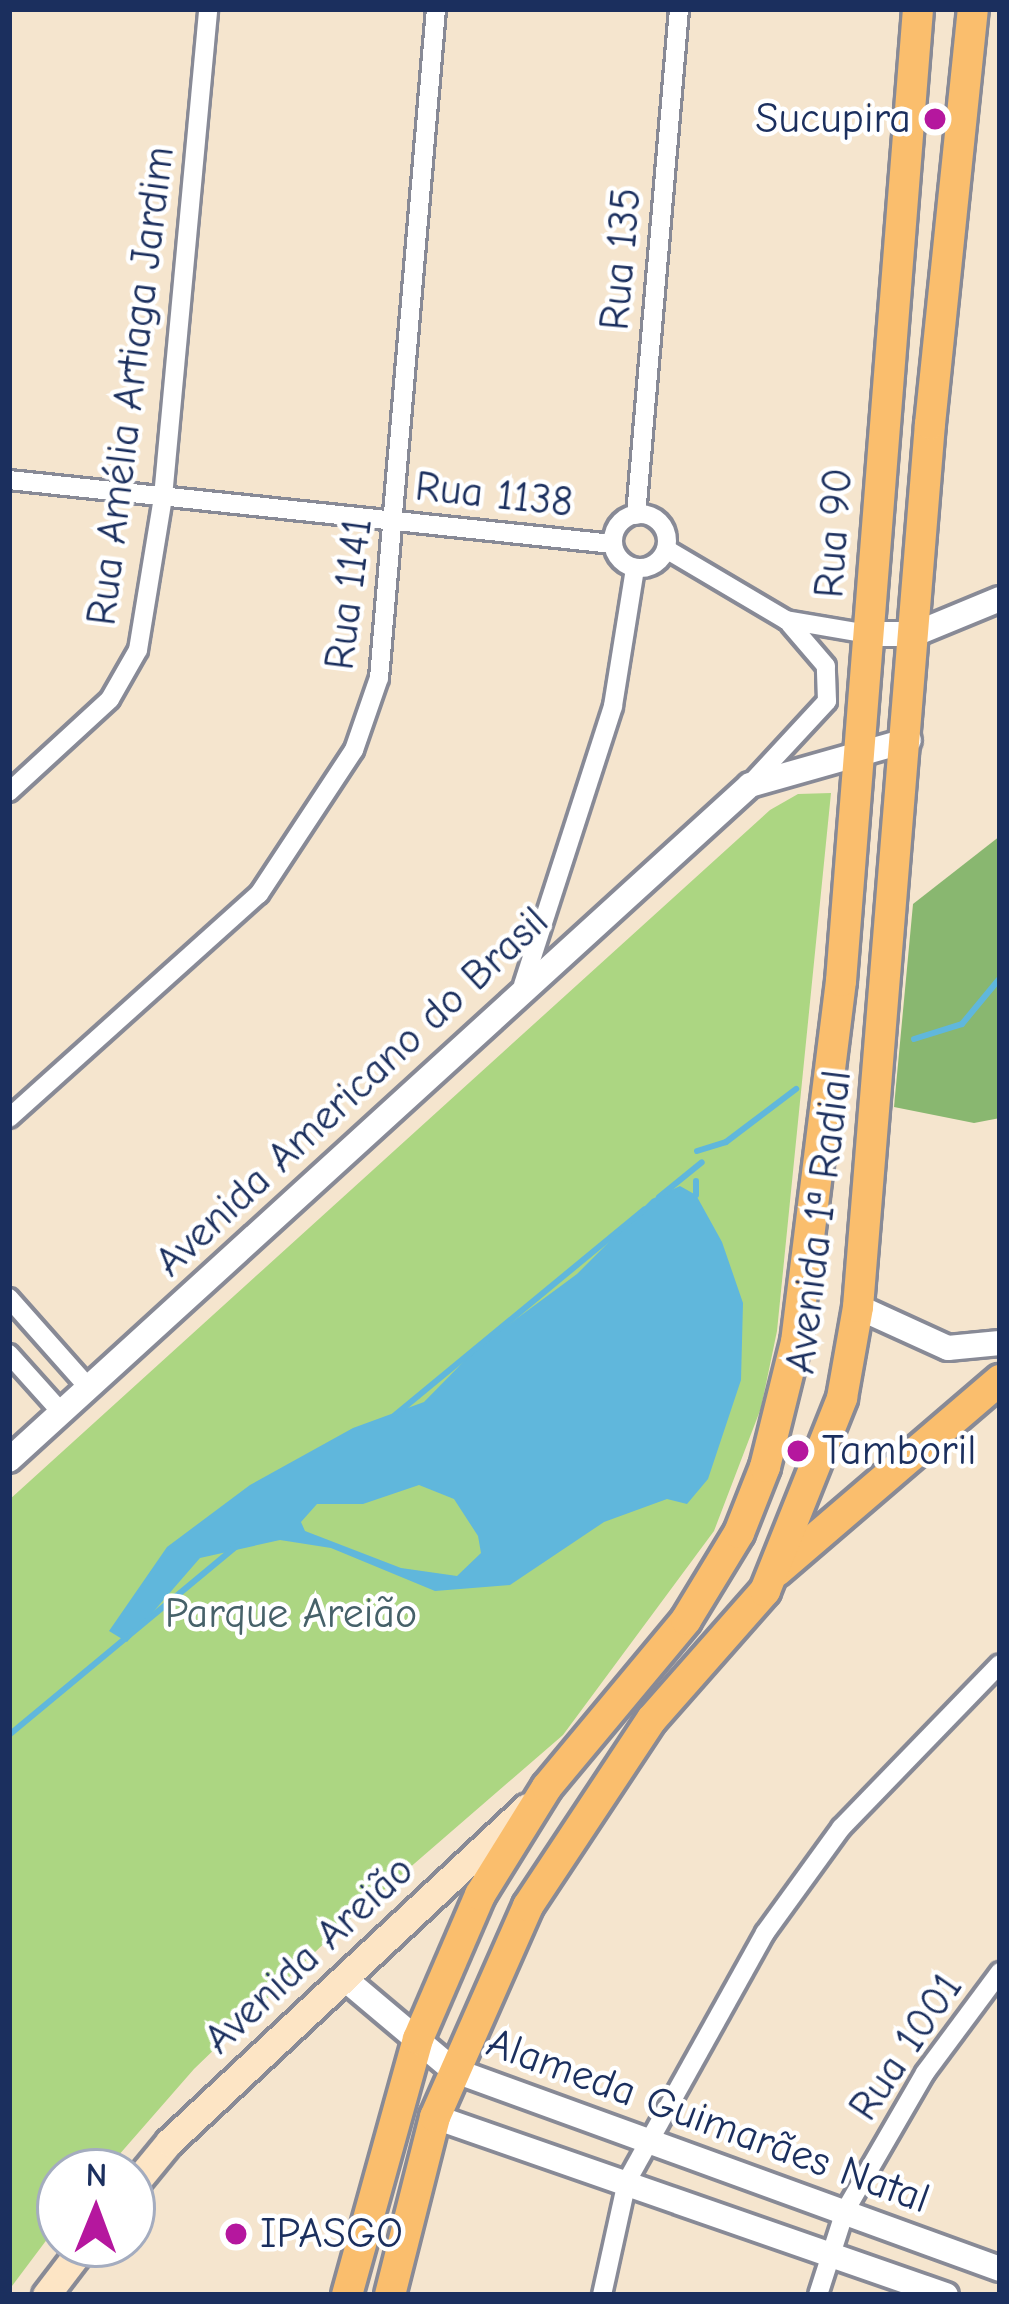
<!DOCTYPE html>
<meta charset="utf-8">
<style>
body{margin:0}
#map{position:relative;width:1009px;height:2304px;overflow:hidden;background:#f5e5ce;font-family:"Comic Neue",sans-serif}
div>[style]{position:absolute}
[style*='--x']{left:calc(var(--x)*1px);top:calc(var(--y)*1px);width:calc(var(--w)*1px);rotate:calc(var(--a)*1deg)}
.green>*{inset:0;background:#acd682}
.forest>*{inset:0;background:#89b770}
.water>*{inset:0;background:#60b7dc}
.stream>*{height:6px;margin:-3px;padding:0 3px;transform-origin:3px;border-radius:3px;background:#60b7dc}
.roads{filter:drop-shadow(3px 0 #888a96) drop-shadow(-3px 0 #888a96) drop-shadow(0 3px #888a96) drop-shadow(0 -3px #888a96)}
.minor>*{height:18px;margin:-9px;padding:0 9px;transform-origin:9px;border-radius:9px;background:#fff}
.minor>.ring{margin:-9px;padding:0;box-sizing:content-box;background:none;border:18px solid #fff;border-radius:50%}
.tertiary>*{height:24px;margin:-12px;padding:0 12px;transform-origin:12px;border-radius:12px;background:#fff}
.secondary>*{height:27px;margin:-13.5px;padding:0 13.5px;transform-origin:13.5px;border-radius:13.5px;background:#fde5c5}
.primary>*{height:30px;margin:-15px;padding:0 15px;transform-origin:15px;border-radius:15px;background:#fabe6d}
.dots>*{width:33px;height:33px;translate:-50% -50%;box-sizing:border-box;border:6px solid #fff;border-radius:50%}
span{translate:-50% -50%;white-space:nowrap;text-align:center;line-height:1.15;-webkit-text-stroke:9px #fff;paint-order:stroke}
.poi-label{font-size:42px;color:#1b2f5e}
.right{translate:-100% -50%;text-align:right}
.left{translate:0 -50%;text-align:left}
.street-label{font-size:42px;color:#1b2f5e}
.park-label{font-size:42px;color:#466169}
.frame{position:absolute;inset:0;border:12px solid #1b2f5e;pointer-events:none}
.north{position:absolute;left:36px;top:2148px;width:120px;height:120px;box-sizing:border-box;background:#fff;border:3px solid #a4acbf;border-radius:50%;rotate:1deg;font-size:33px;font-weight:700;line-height:48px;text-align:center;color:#1b2f5e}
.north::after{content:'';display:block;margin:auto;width:42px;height:54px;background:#b5179e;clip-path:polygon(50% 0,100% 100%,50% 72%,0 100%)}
</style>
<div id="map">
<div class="green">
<i style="clip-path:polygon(831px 793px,777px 1331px,761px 1408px,714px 1531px,563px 1735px,340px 1928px,194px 2069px,104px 2172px,60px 2172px,60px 2222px,9px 2290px,9px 1500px,770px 810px,798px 794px)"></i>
</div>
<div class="forest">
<i style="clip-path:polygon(1000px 836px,1000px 1118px,974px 1123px,894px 1107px,913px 904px)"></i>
</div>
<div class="water">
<i style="clip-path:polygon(evenodd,680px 1186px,696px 1195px,722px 1242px,743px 1303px,741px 1380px,708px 1479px,687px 1504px,667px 1499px,604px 1522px,510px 1585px,435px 1591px,331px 1548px,280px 1540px,200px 1558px,127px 1642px,109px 1631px,167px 1547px,250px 1485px,353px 1428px,424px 1402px,477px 1348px,577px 1274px,652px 1199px,680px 1186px,419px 1485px,454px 1499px,478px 1536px,481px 1553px,457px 1576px,401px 1568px,305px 1531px,301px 1522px,317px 1504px,363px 1504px,419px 1485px)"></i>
</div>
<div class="stream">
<i style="--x:914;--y:1039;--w:50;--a:-17.4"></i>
<i style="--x:962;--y:1024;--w:60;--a:-50.4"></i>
<i style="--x:697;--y:1151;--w:30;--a:-17"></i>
<i style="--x:726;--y:1142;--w:88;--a:-37.1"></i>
<i style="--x:696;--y:1195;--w:14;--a:-90"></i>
<i style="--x:659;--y:1197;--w:55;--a:-39.1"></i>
<i style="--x:395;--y:1415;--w:323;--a:-39.5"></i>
<i style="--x:9;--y:1735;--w:296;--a:-39.7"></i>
</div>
<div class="roads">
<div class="minor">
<i style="--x:9;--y:480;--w:607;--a:6.05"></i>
<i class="ring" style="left:613px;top:514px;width:36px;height:36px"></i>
<i style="--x:636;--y:515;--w:508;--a:-85.14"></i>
<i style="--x:666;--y:549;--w:139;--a:30.6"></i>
<i style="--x:786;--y:620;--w:84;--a:9.6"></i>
<i style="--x:753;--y:781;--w:109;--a:-47.2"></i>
<i style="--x:827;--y:701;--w:35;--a:-92"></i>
<i style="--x:826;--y:666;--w:55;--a:-130.6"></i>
<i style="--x:9;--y:792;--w:137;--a:-42.6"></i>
<i style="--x:110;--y:699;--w:56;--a:-60.3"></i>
<i style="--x:138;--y:650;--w:155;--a:-80.7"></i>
<i style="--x:163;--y:497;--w:490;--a:-84.7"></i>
<i style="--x:523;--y:985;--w:293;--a:-72.1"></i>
<i style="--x:613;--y:706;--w:140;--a:-80.9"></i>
<i style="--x:9;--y:1118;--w:336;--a:-41.9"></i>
<i style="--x:259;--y:894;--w:173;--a:-56.6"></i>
<i style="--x:354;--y:750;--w:76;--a:-70.9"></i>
<i style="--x:379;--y:678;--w:671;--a:-85.13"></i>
<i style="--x:9;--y:1298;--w:119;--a:48.4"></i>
<i style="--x:9;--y:1354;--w:79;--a:48.1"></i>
<i style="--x:602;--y:2295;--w:117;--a:-77.6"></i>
<i style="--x:627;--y:2181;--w:284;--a:-60.9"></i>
<i style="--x:765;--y:1933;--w:130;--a:-54.1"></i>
<i style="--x:841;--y:1828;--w:228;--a:-45.9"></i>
<i style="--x:818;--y:2295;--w:88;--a:-72.2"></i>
<i style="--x:845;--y:2211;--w:160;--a:-59.9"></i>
<i style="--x:925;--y:2073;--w:126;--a:-53.4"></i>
</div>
<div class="tertiary">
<i style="--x:869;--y:634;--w:46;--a:0"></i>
<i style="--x:915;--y:634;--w:92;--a:-22.4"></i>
<i style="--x:858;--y:1307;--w:99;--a:24.5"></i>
<i style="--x:948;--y:1348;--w:52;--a:-5.5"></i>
<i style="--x:9;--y:1460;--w:1002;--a:-42.33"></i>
<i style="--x:750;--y:785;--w:165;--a:-15.8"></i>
<i style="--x:345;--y:1979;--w:141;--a:40.1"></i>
<i style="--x:453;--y:2070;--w:582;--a:19.99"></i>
<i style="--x:435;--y:2117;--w:541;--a:19.21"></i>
</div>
<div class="secondary">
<i style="--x:132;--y:2187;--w:58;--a:-50.6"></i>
<i style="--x:169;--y:2142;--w:490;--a:-43.1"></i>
<i style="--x:46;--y:2295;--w:64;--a:-52.6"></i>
</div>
<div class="primary">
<i style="--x:777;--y:1571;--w:294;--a:-40.6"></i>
<i style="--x:347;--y:2295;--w:266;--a:-74.5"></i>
<i style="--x:418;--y:2039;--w:157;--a:-66.7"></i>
<i style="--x:480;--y:1895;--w:127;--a:-58.2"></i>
<i style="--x:547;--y:1787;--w:217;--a:-50.2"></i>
<i style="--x:686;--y:1620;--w:102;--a:-58.7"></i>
<i style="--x:739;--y:1533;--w:71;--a:-68.5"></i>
<i style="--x:765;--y:1467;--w:129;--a:-76.1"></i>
<i style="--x:796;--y:1342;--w:364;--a:-82.9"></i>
<i style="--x:841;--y:981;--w:975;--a:-85.47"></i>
<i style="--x:390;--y:2295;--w:184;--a:-75.8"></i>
<i style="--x:435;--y:2117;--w:231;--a:-66.2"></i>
<i style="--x:528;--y:1906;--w:224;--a:-56.5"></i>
<i style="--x:652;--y:1719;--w:171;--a:-48.6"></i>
<i style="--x:765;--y:1591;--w:208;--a:-68.2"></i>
<i style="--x:842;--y:1398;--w:92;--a:-80"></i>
<i style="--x:858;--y:1307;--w:886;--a:-85.34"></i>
<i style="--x:930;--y:424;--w:417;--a:-84.1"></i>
</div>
</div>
<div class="dots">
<i style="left:935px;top:119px;background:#b5179e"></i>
<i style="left:798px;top:1451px;background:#b5179e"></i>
<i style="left:236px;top:2234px;background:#b5179e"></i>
</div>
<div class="poi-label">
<span class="right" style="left:911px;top:119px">Sucupira</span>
<span class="left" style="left:822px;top:1451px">Tamboril</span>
<span class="left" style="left:260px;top:2234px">IPASGO</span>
</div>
<div class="street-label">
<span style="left:621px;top:259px;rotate:-85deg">Rua 135</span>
<span style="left:131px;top:386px;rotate:-83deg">Rua Amélia Artiaga Jardim</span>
<span style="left:494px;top:495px;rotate:6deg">Rua 1138</span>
<span style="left:834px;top:533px;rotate:-86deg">Rua 90</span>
<span style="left:349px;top:594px;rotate:-83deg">Rua 1141</span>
<span style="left:352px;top:1092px;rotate:-43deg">Avenida Americano do Brasil</span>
<span style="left:819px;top:1222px;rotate:-83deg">Avenida 1ª Radial</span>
<span style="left:309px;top:1955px;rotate:-43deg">Avenida Areião</span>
<span style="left:906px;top:2047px;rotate:-56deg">Rua 1001</span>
<span style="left:708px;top:2121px;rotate:20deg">Alameda Guimarães Natal</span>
</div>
<div class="park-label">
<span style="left:291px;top:1614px">Parque Areião</span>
</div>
<div class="frame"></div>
<div class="north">N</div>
</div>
